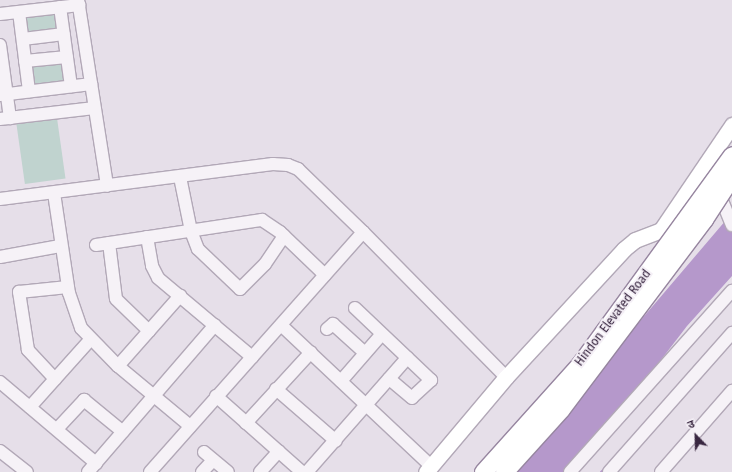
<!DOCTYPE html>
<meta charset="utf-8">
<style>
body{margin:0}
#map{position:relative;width:732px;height:472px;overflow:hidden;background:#e6dfe9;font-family:"Fira Sans Condensed","Noto Sans Devanagari",sans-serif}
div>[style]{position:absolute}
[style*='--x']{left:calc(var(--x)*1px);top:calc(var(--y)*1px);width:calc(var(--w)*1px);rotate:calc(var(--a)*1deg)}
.green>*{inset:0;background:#c0d3cf;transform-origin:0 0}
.water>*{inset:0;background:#b598cb}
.stream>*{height:2.5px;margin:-1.25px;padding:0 1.25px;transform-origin:1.25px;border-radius:1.25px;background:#b598cb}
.roads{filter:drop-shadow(1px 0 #b2a8b7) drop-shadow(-1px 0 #b2a8b7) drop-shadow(0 1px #b2a8b7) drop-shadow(0 -1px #b2a8b7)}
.minor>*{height:12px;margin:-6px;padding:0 6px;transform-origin:6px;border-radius:6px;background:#f6f2f7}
.major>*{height:15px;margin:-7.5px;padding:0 7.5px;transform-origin:7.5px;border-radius:7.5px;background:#fff}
.bridges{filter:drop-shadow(1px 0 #9786a0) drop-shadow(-1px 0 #9786a0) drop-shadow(0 1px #9786a0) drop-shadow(0 -1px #9786a0)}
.highway-bridge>*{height:17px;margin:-8.5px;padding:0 8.5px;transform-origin:8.5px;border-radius:8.5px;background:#fff}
span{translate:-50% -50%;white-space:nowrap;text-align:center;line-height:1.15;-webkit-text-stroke:4px #f4eff6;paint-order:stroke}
.street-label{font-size:13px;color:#392741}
.north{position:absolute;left:676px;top:416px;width:40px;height:40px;-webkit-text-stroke:3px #f4eff6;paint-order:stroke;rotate:337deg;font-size:11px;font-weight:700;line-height:16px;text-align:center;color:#392741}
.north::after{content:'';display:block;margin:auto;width:14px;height:18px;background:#392741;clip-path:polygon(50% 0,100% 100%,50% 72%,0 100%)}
</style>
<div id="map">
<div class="green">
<i style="left:58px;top:10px;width:23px;height:34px;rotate:85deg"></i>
<i style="left:64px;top:60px;width:23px;height:34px;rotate:85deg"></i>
<i style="left:57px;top:118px;width:61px;height:41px;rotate:82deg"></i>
</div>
<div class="water">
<i style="clip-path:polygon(732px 213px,732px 276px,687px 326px,611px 425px,567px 472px,503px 472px,623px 341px)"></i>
</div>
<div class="stream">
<i style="--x:601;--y:472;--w:6;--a:-45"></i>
</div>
<div class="roads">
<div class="minor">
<i style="--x:78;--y:0;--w:188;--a:81.1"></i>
<i style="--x:60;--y:7;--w:80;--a:82.1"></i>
<i style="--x:19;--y:12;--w:80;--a:82.8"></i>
<i style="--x:0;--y:14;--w:80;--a:-6.5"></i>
<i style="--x:23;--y:39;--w:41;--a:-7"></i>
<i style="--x:0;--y:45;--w:74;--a:82.2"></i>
<i style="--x:25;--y:61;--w:42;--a:-5.4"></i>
<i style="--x:0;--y:95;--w:92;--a:-6.9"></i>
<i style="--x:0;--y:119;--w:95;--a:-6.7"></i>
<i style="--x:180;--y:177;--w:55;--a:78.5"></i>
<i style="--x:191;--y:231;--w:19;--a:69"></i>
<i style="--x:198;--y:249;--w:58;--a:43.6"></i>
<i style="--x:240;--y:289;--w:35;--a:-45"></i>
<i style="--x:265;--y:264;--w:34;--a:-56"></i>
<i style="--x:54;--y:193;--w:101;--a:81.5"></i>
<i style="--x:69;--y:293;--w:37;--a:71"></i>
<i style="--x:81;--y:328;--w:53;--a:45.8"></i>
<i style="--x:118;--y:366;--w:94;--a:39.8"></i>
<i style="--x:0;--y:199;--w:275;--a:-7.3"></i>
<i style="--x:273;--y:164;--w:15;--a:4"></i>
<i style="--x:288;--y:165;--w:11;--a:22"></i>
<i style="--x:298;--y:169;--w:91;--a:44.1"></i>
<i style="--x:363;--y:232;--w:204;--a:45.4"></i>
<i style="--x:723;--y:203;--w:24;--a:68"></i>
<i style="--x:147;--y:237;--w:29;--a:80"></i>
<i style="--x:152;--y:266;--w:13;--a:63"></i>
<i style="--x:158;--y:278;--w:123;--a:40"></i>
<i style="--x:109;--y:243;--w:56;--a:82.9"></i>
<i style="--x:116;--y:299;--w:46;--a:44.1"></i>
<i style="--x:96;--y:245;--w:168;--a:-8.6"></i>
<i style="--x:262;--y:220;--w:22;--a:34"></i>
<i style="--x:280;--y:232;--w:62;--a:43.7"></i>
<i style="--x:0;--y:257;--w:61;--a:-10.4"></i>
<i style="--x:355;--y:308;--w:105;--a:43.5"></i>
<i style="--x:431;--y:380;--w:26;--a:137"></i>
<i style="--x:412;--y:398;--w:30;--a:-140"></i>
<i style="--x:281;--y:325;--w:206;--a:43.2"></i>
<i style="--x:327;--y:329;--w:8;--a:-40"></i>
<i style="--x:333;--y:324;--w:43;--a:42.2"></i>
<i style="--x:118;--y:366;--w:94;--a:-48.5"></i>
<i style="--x:55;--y:379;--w:40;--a:-133"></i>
<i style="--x:28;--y:350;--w:59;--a:-98.8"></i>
<i style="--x:19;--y:292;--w:49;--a:-5.8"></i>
<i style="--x:341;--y:381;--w:61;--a:-49"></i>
<i style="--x:0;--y:382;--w:126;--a:40.2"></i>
<i style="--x:276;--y:389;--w:79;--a:40.9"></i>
<i style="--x:216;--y:396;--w:115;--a:41.5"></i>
<i style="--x:30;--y:407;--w:90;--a:-48.2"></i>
<i style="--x:246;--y:423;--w:96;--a:-47.5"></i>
<i style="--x:57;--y:429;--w:40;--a:-47"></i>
<i style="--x:84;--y:400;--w:50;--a:39.4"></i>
<i style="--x:0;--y:451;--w:34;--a:38"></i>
<i style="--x:204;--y:452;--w:31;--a:40"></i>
<i style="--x:88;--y:472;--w:194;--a:-49.2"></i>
<i style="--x:150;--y:472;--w:321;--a:-48.4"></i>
<i style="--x:202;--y:472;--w:16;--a:-47"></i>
<i style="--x:260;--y:472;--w:28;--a:-48"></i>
<i style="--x:307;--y:472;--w:152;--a:-48.7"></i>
<i style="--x:570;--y:472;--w:243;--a:-48.2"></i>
<i style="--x:609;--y:472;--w:186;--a:-48.5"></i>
<i style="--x:661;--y:472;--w:108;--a:-48.8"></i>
</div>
<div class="major">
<i style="--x:426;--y:472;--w:124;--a:-49.9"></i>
<i style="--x:506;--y:377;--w:174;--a:-47.3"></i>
<i style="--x:624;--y:249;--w:14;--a:-39"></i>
<i style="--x:635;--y:240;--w:28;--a:-21"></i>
<i style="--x:661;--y:230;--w:127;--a:-55.9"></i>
</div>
</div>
<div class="bridges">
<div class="highway-bridge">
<i style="--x:483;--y:472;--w:145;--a:-48.1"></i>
<i style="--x:580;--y:364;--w:258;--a:-54"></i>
<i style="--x:504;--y:472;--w:85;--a:-47.9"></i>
<i style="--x:561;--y:409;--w:238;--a:-53"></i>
<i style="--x:704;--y:219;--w:51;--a:-56.9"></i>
</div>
</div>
<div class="street-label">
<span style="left:613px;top:318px;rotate:-53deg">Hindon Elevated Road</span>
</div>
<div class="north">उ</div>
</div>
